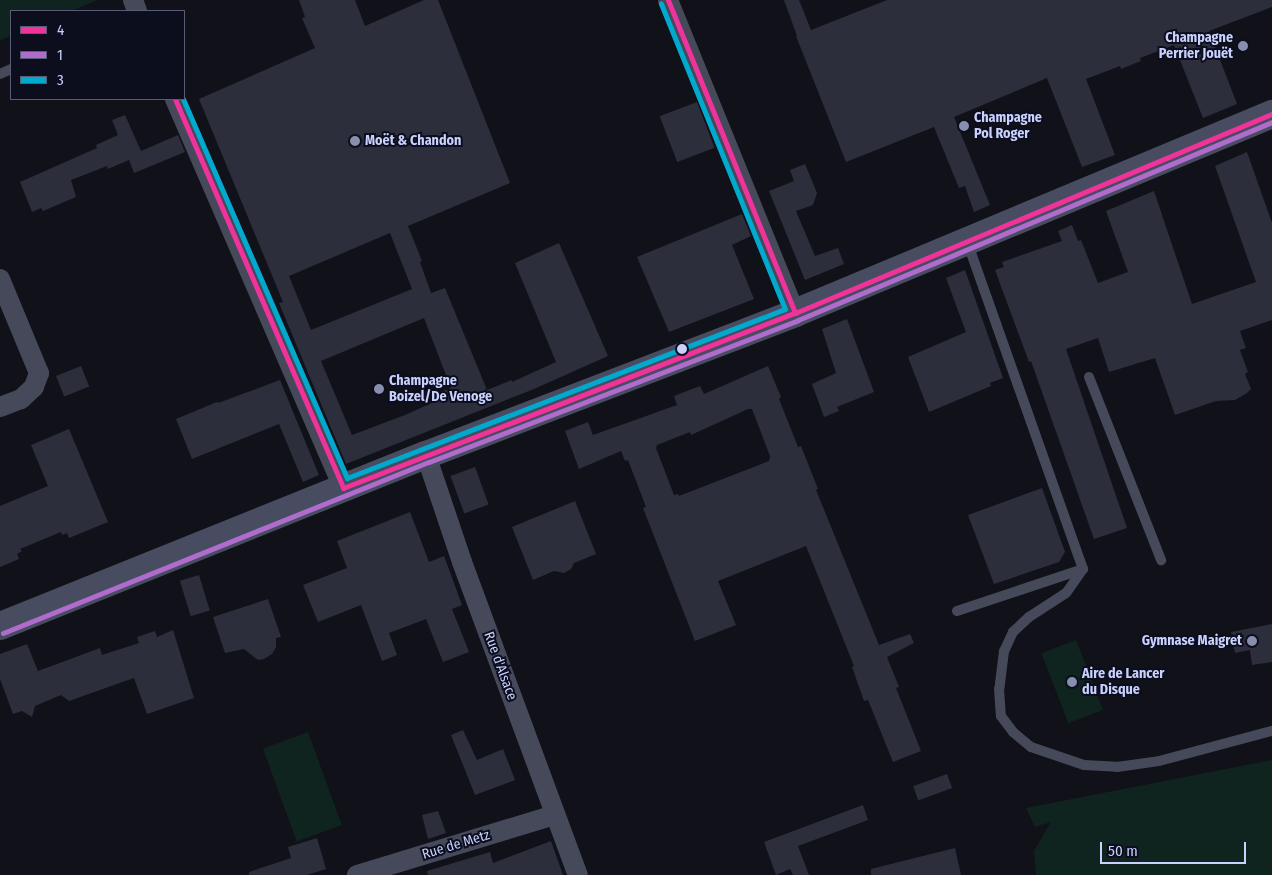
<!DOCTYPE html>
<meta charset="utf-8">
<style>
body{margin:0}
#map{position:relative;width:1272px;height:875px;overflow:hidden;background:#101119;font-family:"Fira Sans Condensed",sans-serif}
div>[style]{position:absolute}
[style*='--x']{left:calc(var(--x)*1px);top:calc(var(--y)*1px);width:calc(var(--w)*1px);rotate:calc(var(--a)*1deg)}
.green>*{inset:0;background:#0f241f;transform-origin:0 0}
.building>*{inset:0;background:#2c2e3c;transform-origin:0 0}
.service>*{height:10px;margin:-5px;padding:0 5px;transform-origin:5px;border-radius:5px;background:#45495a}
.minor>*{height:20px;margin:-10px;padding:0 10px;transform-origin:10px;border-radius:10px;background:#45495a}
.secondary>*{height:28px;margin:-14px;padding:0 14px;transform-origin:14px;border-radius:14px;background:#474c60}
.bus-1>*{height:5px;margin:-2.5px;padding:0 2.5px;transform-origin:2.5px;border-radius:2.5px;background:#ef339a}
.bus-2>*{height:5px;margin:-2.5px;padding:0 2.5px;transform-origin:2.5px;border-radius:2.5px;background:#b06ccc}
.bus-3>*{height:5px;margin:-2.5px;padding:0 2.5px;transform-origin:2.5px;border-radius:2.5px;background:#00a9ce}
.dots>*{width:14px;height:14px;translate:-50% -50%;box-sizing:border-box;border:2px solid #0c0e1d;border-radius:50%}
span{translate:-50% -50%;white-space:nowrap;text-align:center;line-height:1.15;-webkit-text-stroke:4px #0c0e1d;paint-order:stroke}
.poi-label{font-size:14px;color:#c9d1fe;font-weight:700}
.right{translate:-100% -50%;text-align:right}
.left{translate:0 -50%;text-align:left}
.street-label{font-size:14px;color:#c9d1fe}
.legend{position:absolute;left:10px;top:10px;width:175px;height:90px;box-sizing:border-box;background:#0c0e1d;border:1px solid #585c77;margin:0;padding:6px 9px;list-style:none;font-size:15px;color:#c9d1fe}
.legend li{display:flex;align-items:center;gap:10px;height:25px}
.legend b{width:25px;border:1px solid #585c77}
.scale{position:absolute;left:1100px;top:842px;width:146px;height:22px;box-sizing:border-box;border:2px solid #c9d1fe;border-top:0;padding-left:6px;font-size:15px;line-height:18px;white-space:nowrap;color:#c9d1fe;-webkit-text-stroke:4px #0c0e1d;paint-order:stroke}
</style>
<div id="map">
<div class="green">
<i style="clip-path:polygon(0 0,98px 0,71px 11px,11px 11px,11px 36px,0 40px)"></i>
<i style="left:1076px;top:640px;width:75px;height:37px;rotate:69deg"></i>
<i style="left:308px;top:732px;width:99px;height:48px;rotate:70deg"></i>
<i style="clip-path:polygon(1272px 760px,1272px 875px,1036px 875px,1034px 851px,1051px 822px,1035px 827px,1026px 808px)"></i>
</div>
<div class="building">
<i style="clip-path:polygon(evenodd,299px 0,355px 0,365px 26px,424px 0,438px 0,510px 183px,408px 226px,422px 261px,420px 262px,431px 293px,445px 288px,487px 390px,512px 380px,512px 382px,556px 362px,515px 263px,559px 243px,608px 356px,534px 389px,346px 464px,279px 303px,283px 302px,199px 99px,315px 48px,302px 18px,305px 17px,299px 0,390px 233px,412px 289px,311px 330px,289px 276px,390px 233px,299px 0,424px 318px,451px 388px,440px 392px,443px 398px,405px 415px,352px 435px,321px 361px,424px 318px)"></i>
<i style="clip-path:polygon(784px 0,799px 0,811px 30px,887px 0,1272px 0,1272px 7px,1209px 31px,1237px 104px,1203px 118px,1174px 45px,1140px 58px,1141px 61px,1121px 69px,1120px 66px,1086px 79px,1115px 155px,1082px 167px,1047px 78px,954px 117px,990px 205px,974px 212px,965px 186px,959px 188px,934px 127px,846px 162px,796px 36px,797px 36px)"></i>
<i style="left:697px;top:102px;width:49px;height:40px;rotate:69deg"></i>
<i style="clip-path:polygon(125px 115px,141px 151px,178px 135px,185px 152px,134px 173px,129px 160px,108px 169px,107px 166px,71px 180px,76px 197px,43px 211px,41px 208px,32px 212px,20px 182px,97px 148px,96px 145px,118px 135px,112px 120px)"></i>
<i style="clip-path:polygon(1247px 152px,1272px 223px,1272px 320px,1240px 331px,1246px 348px,1240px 350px,1248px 372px,1245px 374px,1251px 389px,1247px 393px,1235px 400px,1216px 401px,1175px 415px,1155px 358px,1109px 372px,1098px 338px,1066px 349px,1127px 528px,1094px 539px,1031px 361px,1029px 362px,995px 270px,1004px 267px,1002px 262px,1062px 241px,1058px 231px,1072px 225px,1078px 241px,1081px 240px,1098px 283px,1128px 272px,1106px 211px,1154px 191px,1192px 304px,1256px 282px,1215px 166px)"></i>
<i style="clip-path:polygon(805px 164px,817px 193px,813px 205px,796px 211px,815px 256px,838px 248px,844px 264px,805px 280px,769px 191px,794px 181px,790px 170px)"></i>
<i style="clip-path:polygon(742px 214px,751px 236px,732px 245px,754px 299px,669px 332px,637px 257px)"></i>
<i style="clip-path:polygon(965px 270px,1003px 378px,990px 383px,991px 386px,929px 412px,908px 357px,966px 332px,946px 278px)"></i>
<i style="clip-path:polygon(847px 319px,874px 392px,837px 407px,839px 411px,824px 417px,812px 384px,836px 373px,822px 329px)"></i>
<i style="left:81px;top:366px;width:22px;height:27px;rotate:68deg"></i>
<i style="clip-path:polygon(evenodd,768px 366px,781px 397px,779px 399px,798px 447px,801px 446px,818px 489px,816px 490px,879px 645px,910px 634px,914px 643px,887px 657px,899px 687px,896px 688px,921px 751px,893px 762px,868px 700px,864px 701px,852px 667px,854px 666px,806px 546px,718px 581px,736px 625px,695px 641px,643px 508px,646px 507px,628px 460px,625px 461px,621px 451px,579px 469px,565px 431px,588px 422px,593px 435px,677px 405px,674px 396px,700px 386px,704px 394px,768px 366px,748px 409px,752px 409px,770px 456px,769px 461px,679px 496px,678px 494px,674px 495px,656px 448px,657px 445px,690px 432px,691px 435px,748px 409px)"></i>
<i style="clip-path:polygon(280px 380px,319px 475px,303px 482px,279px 424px,192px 459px,176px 419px,217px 402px,218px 403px)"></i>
<i style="clip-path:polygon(69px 429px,108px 522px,69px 538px,67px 533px,62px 535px,61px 532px,20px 549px,22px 551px,17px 554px,19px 559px,0 567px,0 506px,48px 486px,31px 445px)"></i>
<i style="left:475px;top:467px;width:40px;height:26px;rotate:70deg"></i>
<i style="clip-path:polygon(1042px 488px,1065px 552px,1059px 562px,994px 584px,968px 515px)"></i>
<i style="clip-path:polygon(575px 501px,596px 554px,574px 563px,571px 569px,564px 573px,554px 571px,533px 580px,512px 527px)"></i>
<i style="clip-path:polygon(410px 512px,429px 562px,444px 556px,462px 605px,452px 609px,469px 652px,443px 662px,426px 619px,389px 633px,397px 655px,382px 661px,361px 605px,318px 622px,303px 585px,347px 568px,337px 541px)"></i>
<i style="left:199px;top:575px;width:37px;height:20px;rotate:73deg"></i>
<i style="clip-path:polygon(268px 599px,281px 637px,276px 638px,276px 647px,272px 654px,264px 659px,258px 660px,244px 649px,225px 653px,213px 617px)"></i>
<i style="clip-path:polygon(1272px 624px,1272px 662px,1252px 665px,1250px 650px,1235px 653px,1231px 632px)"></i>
<i style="clip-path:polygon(173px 630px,194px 698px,147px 714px,134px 678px,69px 701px,61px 695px,35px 706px,32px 717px,22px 711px,13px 714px,0 679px,0 654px,27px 644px,38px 671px,100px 648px,102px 655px,139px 643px,137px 637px,155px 631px,157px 637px)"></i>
<i style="clip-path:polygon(463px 730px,477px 760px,503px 749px,515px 780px,475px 795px,451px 735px)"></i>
<i style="left:947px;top:774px;width:15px;height:36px;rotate:70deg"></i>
<i style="clip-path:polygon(863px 805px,868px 820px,798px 846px,809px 875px,793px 875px,790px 869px,776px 875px,764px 842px)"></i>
<i style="clip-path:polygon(438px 811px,446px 833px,428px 839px,422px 815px)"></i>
<i style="clip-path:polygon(317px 838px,326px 869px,307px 875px,249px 875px,249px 872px,291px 858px,288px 847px)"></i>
<i style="clip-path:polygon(551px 841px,563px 875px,428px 875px,427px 871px,490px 852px,493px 863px)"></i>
<i style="clip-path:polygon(955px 848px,961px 875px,871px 875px,871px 869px)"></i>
</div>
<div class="service">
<i style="--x:0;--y:74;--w:12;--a:-24"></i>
<i style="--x:1089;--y:377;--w:197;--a:68.5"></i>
<i style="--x:1083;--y:569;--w:29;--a:125"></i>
<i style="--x:1066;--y:593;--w:44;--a:147"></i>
<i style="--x:1029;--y:617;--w:22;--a:137"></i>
<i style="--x:1013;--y:632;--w:21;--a:115"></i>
<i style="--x:1004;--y:651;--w:38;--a:97"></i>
<i style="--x:999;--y:689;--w:27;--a:86"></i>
<i style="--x:1001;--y:716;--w:20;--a:53"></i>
<i style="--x:1013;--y:732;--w:23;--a:40"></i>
<i style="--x:1031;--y:747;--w:56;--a:18.8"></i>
<i style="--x:1084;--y:765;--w:33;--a:3"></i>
<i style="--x:1117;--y:767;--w:42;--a:-8.1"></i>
<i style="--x:1159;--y:761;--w:117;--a:-14.9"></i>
<i style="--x:957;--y:611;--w:133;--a:-18.4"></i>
<i style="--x:1083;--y:569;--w:347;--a:-109.5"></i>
</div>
<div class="minor">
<i style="--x:133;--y:0;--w:12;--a:70"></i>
<i style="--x:668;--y:0;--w:338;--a:67.9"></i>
<i style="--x:175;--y:99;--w:424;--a:66.6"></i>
<i style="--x:0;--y:279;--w:102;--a:67.5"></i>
<i style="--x:39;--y:373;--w:15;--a:110"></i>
<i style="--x:34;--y:387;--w:18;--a:137"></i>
<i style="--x:21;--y:399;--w:22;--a:159"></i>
<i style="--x:426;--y:455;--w:113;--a:71.4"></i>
<i style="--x:462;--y:562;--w:334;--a:69.7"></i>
<i style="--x:357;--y:875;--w:207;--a:-16.9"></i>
</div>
<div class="secondary">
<i style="--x:0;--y:626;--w:459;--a:-21.9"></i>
<i style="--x:426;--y:455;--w:395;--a:-21"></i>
<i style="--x:795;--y:313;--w:517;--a:-22.65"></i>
</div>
<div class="bus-1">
<i style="--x:668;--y:0;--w:338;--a:67.9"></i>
<i style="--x:175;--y:99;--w:424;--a:66.6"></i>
<i style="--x:343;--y:488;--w:485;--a:-21.2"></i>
<i style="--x:795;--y:313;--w:517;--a:-22.65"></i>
</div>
<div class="bus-2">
<i style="--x:3;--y:633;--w:459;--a:-21.9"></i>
<i style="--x:429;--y:462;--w:395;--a:-21"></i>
<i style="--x:798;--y:320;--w:514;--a:-22.67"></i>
</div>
<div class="bus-3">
<i style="--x:183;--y:99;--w:413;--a:66.6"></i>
<i style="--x:347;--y:478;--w:469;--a:-21.1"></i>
<i style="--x:785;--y:309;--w:330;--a:-112.1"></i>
</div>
<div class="dots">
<i style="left:1243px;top:46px;background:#888eae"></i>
<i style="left:964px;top:126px;background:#888eae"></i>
<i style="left:355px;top:141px;background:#888eae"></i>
<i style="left:682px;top:349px;background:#c9d1fe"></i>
<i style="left:379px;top:389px;background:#888eae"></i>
<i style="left:1252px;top:641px;background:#888eae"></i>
<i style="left:1072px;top:682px;background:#888eae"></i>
</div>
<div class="poi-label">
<span class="right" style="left:1233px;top:46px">Champagne<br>Perrier Jouët</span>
<span class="left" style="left:974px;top:126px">Champagne<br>Pol Roger</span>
<span class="left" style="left:365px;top:141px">Moёt &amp; Chandon</span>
<span class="left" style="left:389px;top:389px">Champagne<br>Boizel/De Venoge</span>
<span class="right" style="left:1242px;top:641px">Gymnase Maigret</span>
<span class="left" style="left:1082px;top:682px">Aire de Lancer<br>du Disque</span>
</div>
<div class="street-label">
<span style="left:500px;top:666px;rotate:70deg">Rue d'Alsace</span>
<span style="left:456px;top:845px;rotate:-17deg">Rue de Metz</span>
</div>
<ul class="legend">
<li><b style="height:6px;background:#ef339a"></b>4</li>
<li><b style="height:6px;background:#b06ccc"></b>1</li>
<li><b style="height:6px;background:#00a9ce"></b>3</li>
</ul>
<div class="scale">50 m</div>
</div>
